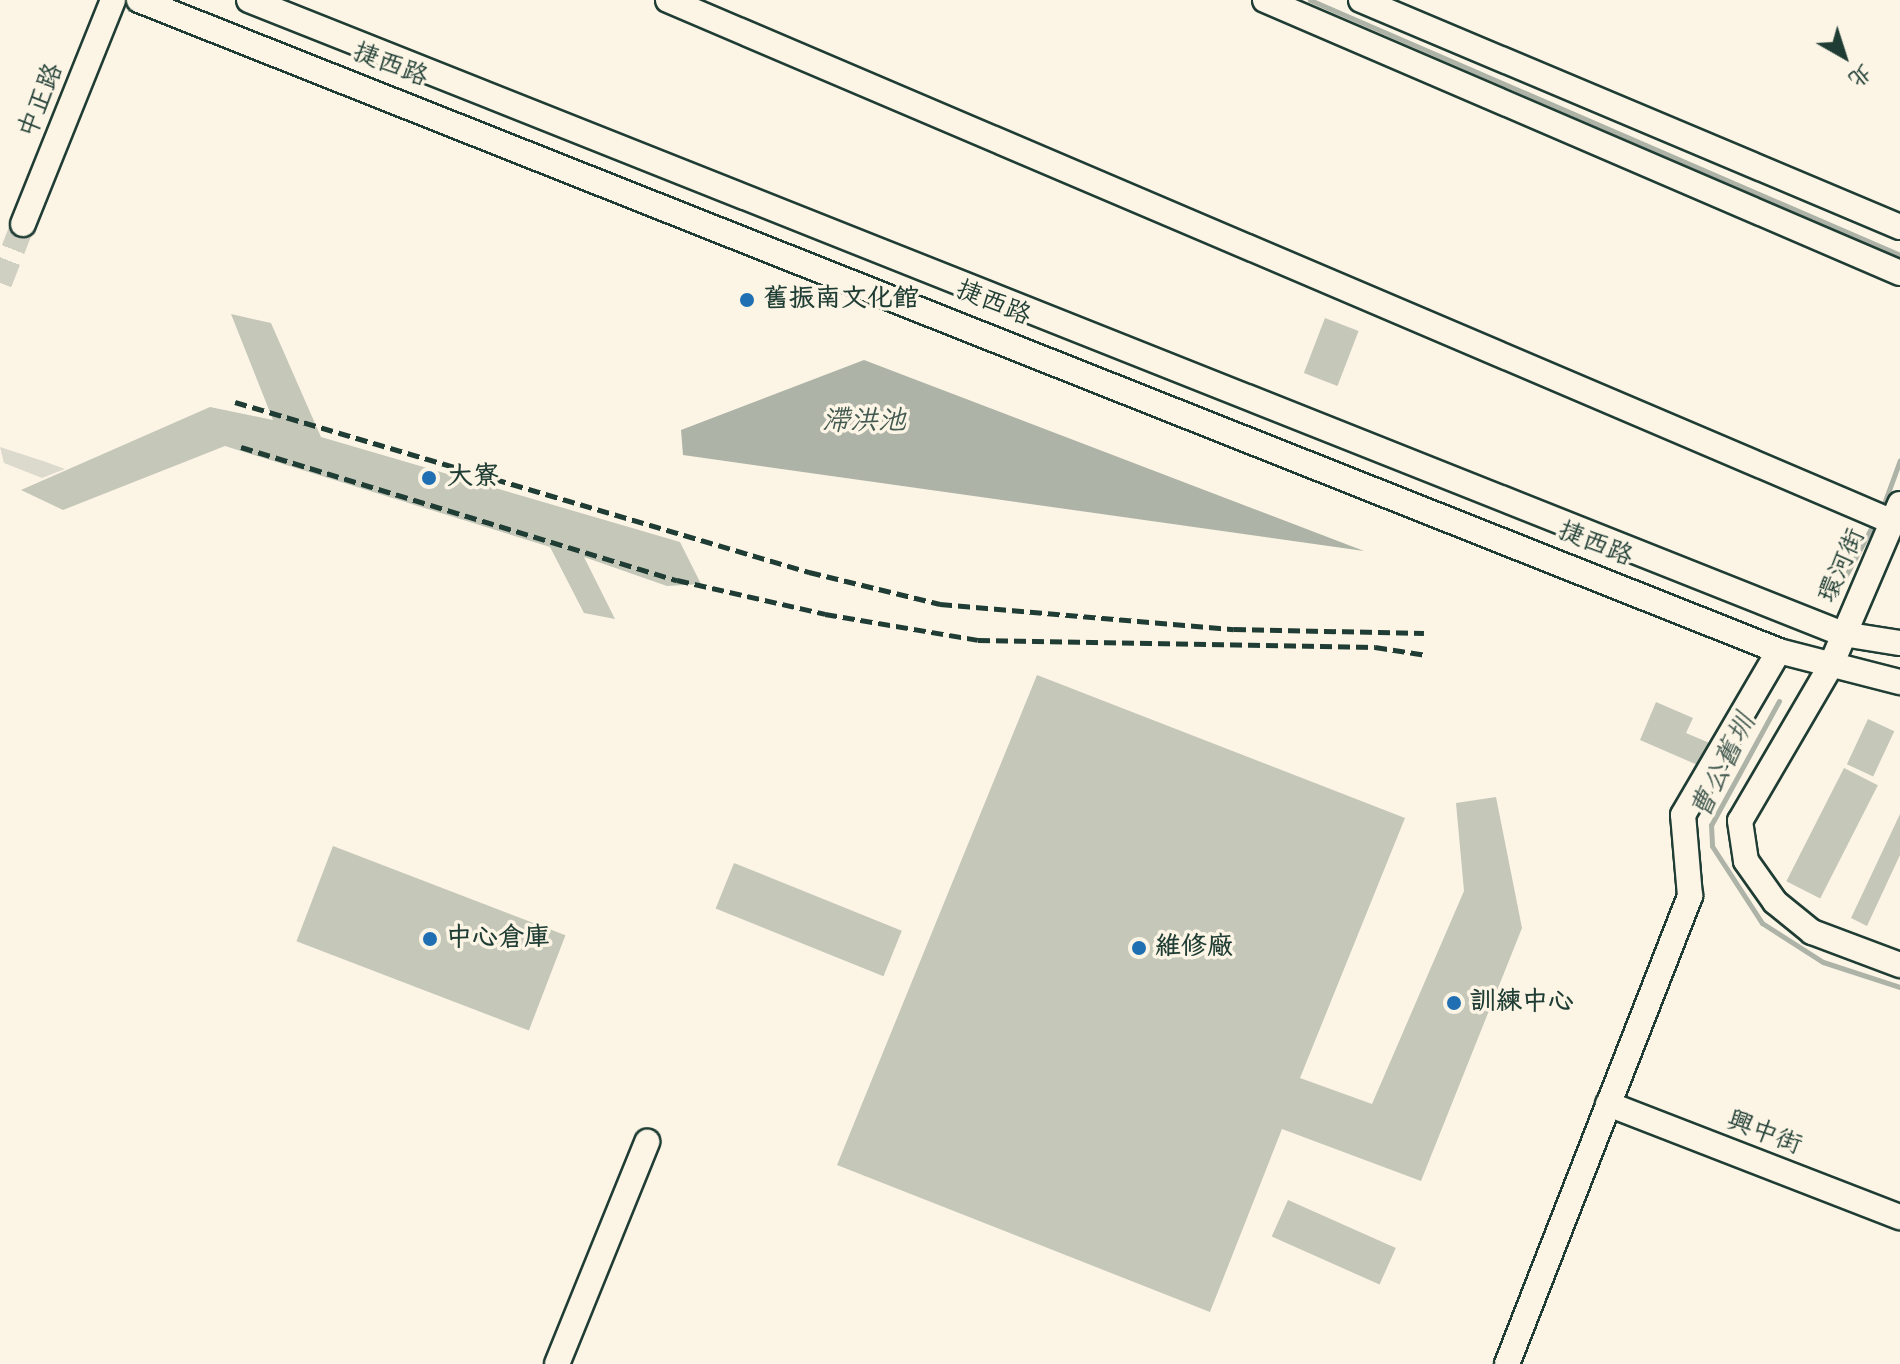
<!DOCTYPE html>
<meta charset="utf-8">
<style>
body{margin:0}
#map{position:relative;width:1900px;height:1364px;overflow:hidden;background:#fcf5e5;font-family:Kalam,"LXGW WenKai TC",sans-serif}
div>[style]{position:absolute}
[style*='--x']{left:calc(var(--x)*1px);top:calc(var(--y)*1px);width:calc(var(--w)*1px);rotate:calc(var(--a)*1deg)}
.green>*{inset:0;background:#dcdacc}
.water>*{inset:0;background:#aeb3a7}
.stream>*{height:5px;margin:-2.5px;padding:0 2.5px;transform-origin:2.5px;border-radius:2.5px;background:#aeb3a7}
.building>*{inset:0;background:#c5c7b9;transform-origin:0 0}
.minor-tunnel>*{height:24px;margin-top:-12px;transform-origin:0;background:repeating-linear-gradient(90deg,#d0d0c2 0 24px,transparent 0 36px)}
.roads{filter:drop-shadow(2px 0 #1f3d34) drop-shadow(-2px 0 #1f3d34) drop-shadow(0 2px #1f3d34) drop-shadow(0 -2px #1f3d34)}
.minor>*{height:24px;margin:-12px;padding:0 12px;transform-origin:12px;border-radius:12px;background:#fcf5e5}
.rail>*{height:5px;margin-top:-2.5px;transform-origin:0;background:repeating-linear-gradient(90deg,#1f3d34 0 12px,transparent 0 18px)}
.dots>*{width:22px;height:22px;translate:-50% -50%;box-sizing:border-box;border:4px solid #fcf5e5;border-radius:50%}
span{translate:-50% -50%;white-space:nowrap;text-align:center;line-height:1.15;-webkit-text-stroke:7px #fcf5e5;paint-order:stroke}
.street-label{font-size:26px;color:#1f3d34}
.poi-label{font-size:26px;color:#1f3d34;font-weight:700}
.left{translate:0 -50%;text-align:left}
.water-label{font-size:28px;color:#435a51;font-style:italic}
.north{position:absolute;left:1804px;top:16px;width:80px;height:80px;-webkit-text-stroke:6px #fcf5e5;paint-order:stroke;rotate:141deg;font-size:22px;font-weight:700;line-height:32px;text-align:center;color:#1f3d34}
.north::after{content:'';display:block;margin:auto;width:28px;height:36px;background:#1f3d34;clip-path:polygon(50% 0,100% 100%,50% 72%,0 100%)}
</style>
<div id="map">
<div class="green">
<i style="clip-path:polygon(0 447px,46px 462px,65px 469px,42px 478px,4px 463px)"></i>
</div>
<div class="water">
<i style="clip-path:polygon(864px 360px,1364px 551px,683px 455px,681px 430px)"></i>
</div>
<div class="stream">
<i style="--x:1310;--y:0;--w:643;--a:23.37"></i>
<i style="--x:1882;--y:509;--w:52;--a:-69.8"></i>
<i style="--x:1838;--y:590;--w:78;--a:-61.8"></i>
<i style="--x:1779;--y:701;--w:141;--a:118.7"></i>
<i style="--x:1711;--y:825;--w:21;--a:87"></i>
<i style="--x:1712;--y:846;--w:92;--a:57"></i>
<i style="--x:1762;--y:923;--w:72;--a:32.6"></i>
<i style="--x:1823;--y:962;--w:81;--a:18"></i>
</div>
<div class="building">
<i style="clip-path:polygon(231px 314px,271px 323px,321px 437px,680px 542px,701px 584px,667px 586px,584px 557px,615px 619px,584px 613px,550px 547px,225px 446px,63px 510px,21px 490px,210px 407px,273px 420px)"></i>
<i style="left:1325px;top:318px;width:36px;height:59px;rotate:21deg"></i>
<i style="clip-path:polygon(1037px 675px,1405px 818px,1300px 1078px,1372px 1104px,1464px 891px,1456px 803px,1496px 797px,1522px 928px,1421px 1181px,1282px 1129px,1210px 1312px,837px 1165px)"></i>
<i style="clip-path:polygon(1656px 702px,1693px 718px,1686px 733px,1712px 744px,1702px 767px,1640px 740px)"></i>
<i style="left:1868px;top:719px;width:29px;height:50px;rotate:25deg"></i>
<i style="left:1844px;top:768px;width:38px;height:127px;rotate:27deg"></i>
<i style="clip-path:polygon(1900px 814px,1900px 855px,1867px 926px,1851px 918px)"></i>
<i style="left:333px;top:846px;width:249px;height:102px;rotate:21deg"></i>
<i style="left:734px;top:863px;width:181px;height:49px;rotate:22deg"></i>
<i style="left:1288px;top:1200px;width:118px;height:40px;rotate:24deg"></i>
</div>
<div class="minor-tunnel">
<i style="--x:0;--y:283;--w:63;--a:-68.7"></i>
</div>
<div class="roads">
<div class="minor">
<i style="--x:139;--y:0;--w:1764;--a:21.65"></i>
<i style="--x:1779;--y:651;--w:125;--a:14.4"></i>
<i style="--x:249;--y:0;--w:1715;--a:21.69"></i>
<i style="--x:1843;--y:634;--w:58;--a:9"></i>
<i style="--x:668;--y:0;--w:1332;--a:23.08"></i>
<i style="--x:1265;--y:0;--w:691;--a:23.26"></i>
<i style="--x:1361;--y:0;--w:585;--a:22.84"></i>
<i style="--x:23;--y:224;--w:241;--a:-68.1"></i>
<i style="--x:1900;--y:504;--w:177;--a:113.2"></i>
<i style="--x:1830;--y:667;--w:178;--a:120.3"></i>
<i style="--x:1740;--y:821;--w:40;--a:81.5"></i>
<i style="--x:1746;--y:861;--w:50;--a:54.7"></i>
<i style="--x:1775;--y:902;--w:48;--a:39"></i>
<i style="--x:1812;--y:932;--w:94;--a:20.6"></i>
<i style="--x:1608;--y:1104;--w:313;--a:21.2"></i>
<i style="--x:557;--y:1364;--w:240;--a:-67.9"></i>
<i style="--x:1507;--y:1364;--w:503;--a:-68.64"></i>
<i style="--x:1690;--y:896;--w:81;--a:-94.9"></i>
<i style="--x:1683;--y:815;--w:190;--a:-59.7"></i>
</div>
</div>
<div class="rail">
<i style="--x:235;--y:402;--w:599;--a:16.5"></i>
<i style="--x:809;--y:572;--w:135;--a:13.7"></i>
<i style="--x:940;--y:604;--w:295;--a:4.9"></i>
<i style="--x:1234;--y:629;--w:190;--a:1.2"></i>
<i style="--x:241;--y:447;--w:456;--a:17"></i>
<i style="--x:677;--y:580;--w:152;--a:12.9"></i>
<i style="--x:825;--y:614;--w:155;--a:9.6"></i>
<i style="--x:978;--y:640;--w:397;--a:1"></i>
<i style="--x:1375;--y:647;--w:52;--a:8.9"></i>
</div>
<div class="dots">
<i style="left:747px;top:300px;background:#1f6fb2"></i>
<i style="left:429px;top:478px;background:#1f6fb2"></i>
<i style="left:430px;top:939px;background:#1f6fb2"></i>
<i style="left:1139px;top:948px;background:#1f6fb2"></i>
<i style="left:1454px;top:1003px;background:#1f6fb2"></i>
</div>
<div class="street-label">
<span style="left:390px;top:66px;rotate:21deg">捷西路</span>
<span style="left:42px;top:101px;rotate:-68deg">中正路</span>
<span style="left:993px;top:304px;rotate:22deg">捷西路</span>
<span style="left:1595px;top:545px;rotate:22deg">捷西路</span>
<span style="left:1843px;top:566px;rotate:-66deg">環河街</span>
<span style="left:1764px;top:1134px;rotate:21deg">興中街</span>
</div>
<div class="poi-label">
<span class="left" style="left:763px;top:300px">舊振南文化館</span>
<span class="left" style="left:447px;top:478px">大寮</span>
<span class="left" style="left:446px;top:939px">中心倉庫</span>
<span class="left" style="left:1155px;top:948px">維修廠</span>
<span class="left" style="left:1470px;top:1003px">訓練中心</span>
</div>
<div class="water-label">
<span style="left:864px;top:422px">滯洪池</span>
<span style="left:1724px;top:767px;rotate:-64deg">曹公舊圳</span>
</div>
<div class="north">北</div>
</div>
